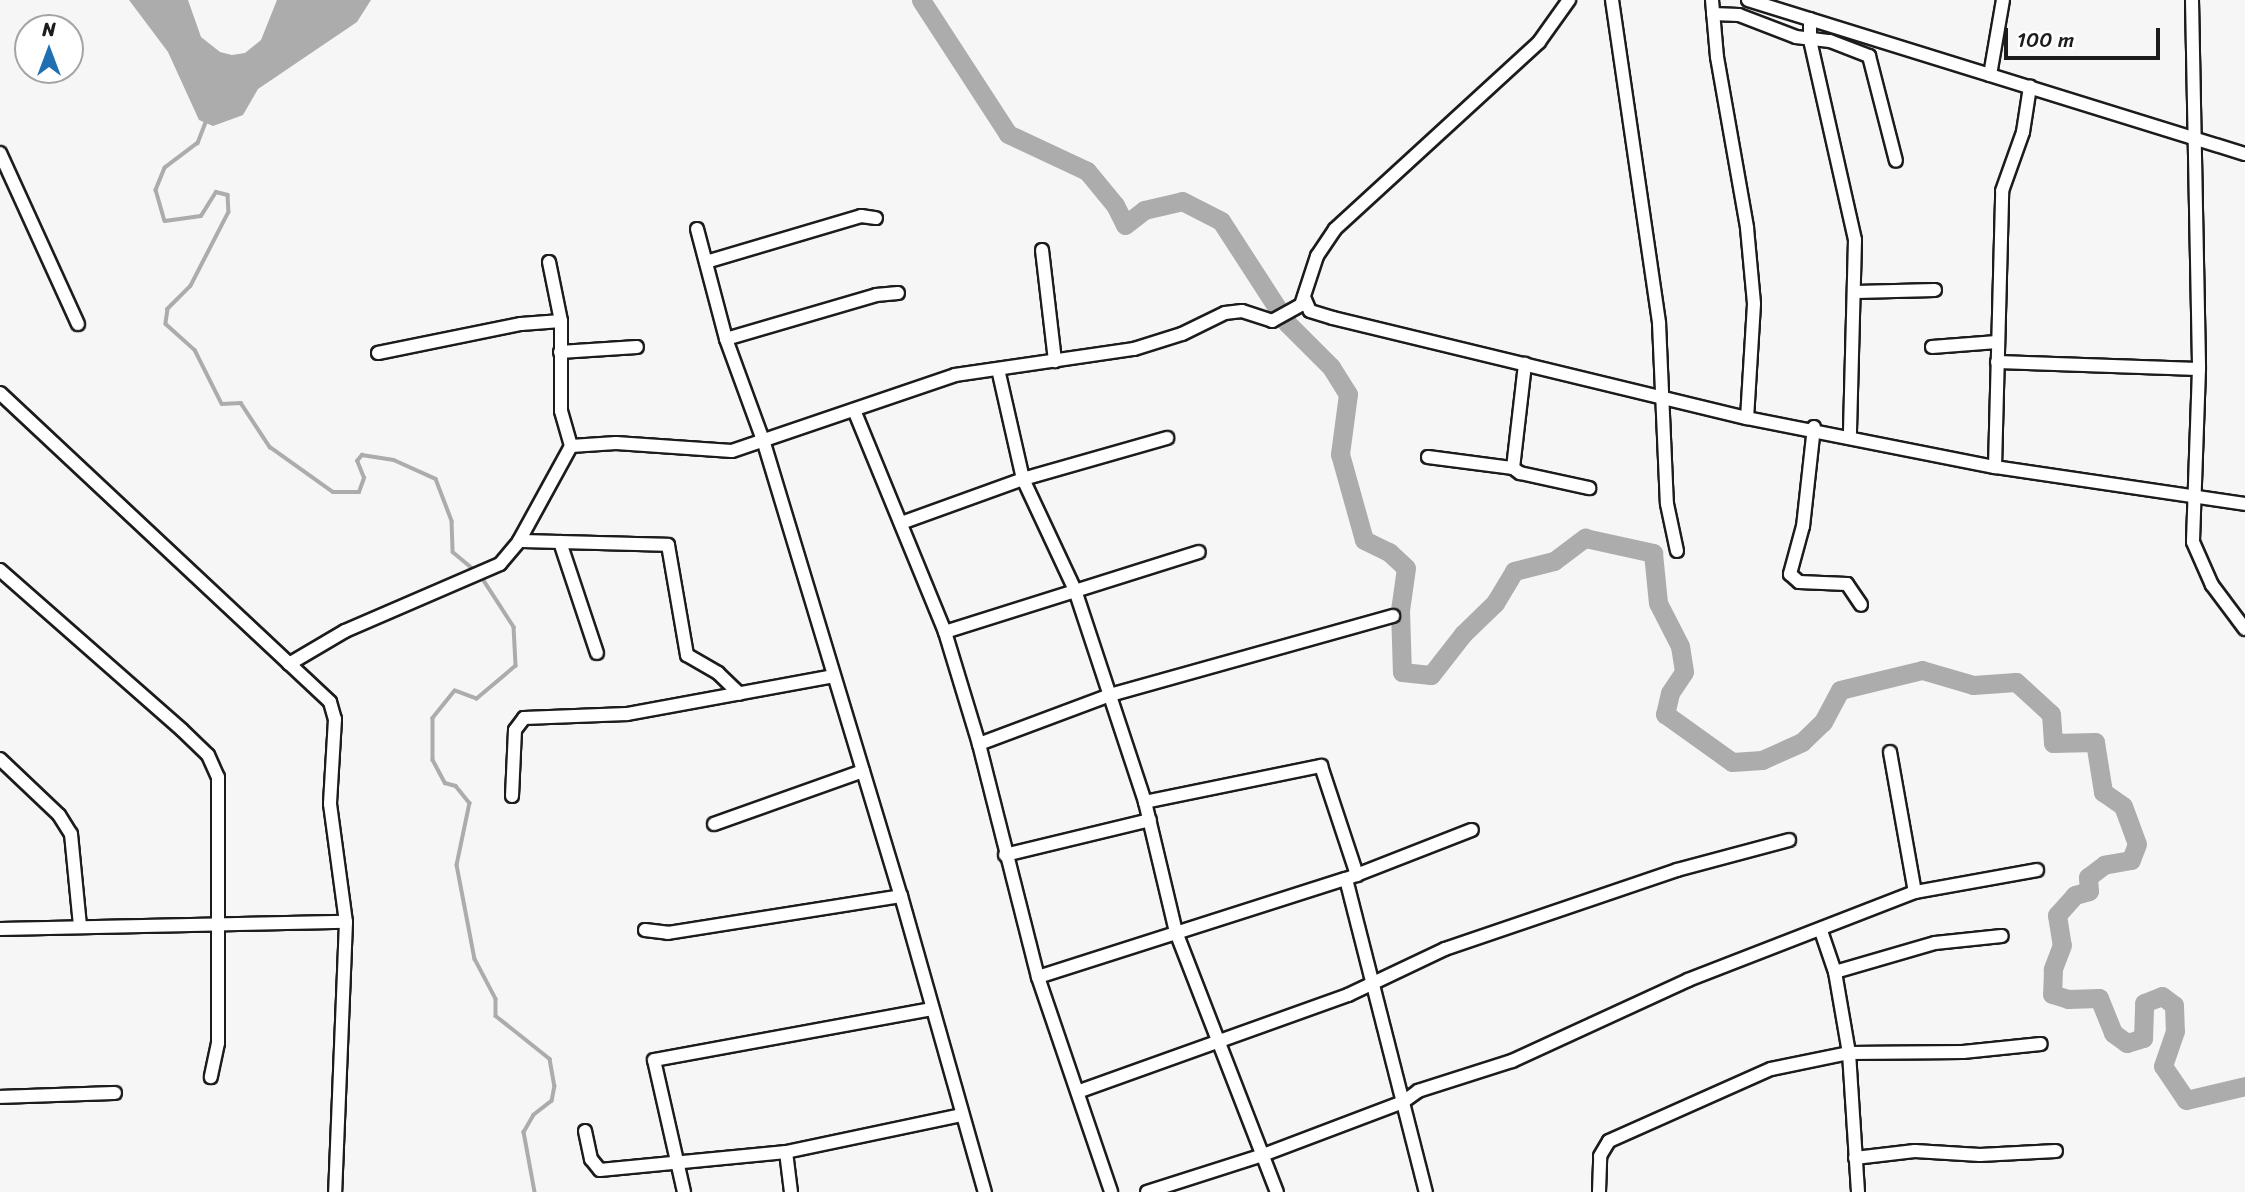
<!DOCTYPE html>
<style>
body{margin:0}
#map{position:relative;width:2245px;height:1192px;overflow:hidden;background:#f6f6f6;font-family:Sriracha,sans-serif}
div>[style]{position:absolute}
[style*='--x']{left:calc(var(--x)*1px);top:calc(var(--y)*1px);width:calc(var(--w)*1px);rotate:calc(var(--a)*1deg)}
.water>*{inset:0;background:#acacac}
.stream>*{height:3.5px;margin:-1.75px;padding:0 1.75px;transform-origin:1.75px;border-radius:1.75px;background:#acacac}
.river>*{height:19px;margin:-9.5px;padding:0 9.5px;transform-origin:9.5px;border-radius:9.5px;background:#acacac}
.roads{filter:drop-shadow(2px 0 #1c1c1c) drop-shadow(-2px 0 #1c1c1c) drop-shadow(0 2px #1c1c1c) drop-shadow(0 -2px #1c1c1c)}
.minor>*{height:12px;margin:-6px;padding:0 6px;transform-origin:6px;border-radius:6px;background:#fff}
span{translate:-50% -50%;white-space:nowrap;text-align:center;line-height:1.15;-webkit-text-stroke:5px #fff;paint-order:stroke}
.north{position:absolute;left:14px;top:14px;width:70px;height:70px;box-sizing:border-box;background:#fff;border:2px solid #a4a4a4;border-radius:50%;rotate:0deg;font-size:19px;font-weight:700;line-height:28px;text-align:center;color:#1c1c1c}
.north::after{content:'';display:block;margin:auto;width:24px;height:32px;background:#1f6fb2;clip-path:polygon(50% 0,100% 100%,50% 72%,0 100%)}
.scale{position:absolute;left:2004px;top:28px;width:156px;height:32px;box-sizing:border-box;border:4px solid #1c1c1c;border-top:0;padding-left:9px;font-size:21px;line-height:24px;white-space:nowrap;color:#1c1c1c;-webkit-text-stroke:5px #fff;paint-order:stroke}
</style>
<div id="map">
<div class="water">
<i style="clip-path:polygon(129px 0,188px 0,201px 37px,220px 52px,232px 55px,245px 53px,261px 40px,277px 0,371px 0,357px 22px,258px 89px,243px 115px,213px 126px,199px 120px,168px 52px)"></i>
</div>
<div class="stream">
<i style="--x:207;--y:120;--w:25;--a:111"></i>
<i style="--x:198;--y:143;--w:41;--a:142.9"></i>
<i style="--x:165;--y:168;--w:24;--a:112"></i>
<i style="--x:156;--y:190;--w:32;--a:74"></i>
<i style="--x:165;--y:221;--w:36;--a:-8"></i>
<i style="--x:201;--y:216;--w:28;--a:-58"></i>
<i style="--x:216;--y:192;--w:12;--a:14"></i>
<i style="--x:228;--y:195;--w:17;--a:87"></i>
<i style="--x:229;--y:212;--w:83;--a:117.2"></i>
<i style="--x:191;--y:286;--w:33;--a:135"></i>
<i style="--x:168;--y:309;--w:15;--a:98"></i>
<i style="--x:166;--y:324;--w:39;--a:42"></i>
<i style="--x:195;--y:350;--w:60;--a:63.4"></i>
<i style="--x:222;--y:404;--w:19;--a:-3"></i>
<i style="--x:241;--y:403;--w:53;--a:56.6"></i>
<i style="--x:270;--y:447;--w:77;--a:35.5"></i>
<i style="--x:333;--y:492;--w:26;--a:0"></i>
<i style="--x:359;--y:492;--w:15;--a:-70"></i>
<i style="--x:364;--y:478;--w:18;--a:-112"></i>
<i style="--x:357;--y:461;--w:8;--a:-50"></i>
<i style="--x:362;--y:455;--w:32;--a:9"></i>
<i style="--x:394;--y:460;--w:46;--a:24.3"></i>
<i style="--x:436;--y:479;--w:45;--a:69.1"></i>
<i style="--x:452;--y:521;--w:31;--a:88"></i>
<i style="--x:453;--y:552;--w:30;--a:40"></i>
<i style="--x:481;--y:576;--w:61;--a:57.1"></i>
<i style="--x:514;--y:627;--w:39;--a:87"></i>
<i style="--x:516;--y:666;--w:51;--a:139.8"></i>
<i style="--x:477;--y:699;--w:23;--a:-160"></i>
<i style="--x:455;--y:691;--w:35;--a:129"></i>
<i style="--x:433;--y:718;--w:42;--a:90"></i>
<i style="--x:433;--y:760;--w:26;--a:62"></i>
<i style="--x:445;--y:783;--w:11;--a:15"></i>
<i style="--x:456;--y:786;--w:22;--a:51"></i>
<i style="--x:470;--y:803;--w:63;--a:101.8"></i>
<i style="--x:457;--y:865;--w:96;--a:79.2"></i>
<i style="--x:475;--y:959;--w:45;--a:62.3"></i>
<i style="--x:496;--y:999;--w:17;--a:90"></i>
<i style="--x:496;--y:1016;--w:69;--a:38.5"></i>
<i style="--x:550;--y:1059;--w:27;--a:80"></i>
<i style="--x:555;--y:1086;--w:15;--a:101"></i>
<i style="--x:552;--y:1101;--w:23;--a:142"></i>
<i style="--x:534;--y:1115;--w:20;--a:120"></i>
<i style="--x:524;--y:1132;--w:61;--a:79.6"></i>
</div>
<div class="river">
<i style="--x:921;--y:0;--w:160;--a:57"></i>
<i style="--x:1008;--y:134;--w:87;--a:25.1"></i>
<i style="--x:1087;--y:171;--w:44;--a:50.5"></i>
<i style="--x:1115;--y:205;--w:22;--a:63"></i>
<i style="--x:1125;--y:225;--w:24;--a:-38"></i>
<i style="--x:1144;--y:210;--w:39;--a:-13"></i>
<i style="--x:1182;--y:201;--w:44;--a:27.1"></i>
<i style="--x:1221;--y:221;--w:121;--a:57.1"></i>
<i style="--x:1287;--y:323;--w:62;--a:45"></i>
<i style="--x:1331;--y:367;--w:32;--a:58"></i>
<i style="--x:1348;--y:394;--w:61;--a:97.6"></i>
<i style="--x:1340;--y:454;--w:89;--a:74.4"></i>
<i style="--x:1364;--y:540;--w:28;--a:26"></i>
<i style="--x:1389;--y:552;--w:23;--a:43"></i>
<i style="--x:1406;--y:568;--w:42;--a:98.1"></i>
<i style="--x:1400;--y:610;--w:62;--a:88.2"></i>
<i style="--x:1402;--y:672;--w:29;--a:6"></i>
<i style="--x:1431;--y:675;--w:52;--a:-52"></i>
<i style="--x:1463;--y:634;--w:45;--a:-44.1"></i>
<i style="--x:1495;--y:603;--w:37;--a:-59"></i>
<i style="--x:1514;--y:571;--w:41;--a:-14"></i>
<i style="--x:1554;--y:561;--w:39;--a:-37"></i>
<i style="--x:1585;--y:538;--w:70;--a:12.4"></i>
<i style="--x:1653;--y:553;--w:50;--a:84.3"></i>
<i style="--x:1658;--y:603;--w:48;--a:62.9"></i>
<i style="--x:1680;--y:646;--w:26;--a:81"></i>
<i style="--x:1684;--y:672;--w:25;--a:124"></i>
<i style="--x:1670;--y:693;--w:22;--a:103"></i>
<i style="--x:1665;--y:714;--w:82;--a:35.6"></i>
<i style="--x:1732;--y:762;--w:30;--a:-4"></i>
<i style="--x:1762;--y:760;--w:44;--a:-24.2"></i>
<i style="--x:1802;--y:742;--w:29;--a:-44"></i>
<i style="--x:1823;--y:722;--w:36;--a:-62"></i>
<i style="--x:1840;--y:690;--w:84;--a:-13.7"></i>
<i style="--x:1922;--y:670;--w:53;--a:16.4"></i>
<i style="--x:1973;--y:685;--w:43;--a:-4"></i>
<i style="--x:2016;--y:682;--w:47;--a:42.4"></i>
<i style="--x:2051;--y:714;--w:29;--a:86"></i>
<i style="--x:2053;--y:743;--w:42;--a:-1.4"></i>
<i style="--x:2095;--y:742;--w:51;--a:80.9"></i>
<i style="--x:2103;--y:792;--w:24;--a:35"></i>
<i style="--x:2123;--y:806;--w:40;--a:69.8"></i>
<i style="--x:2137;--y:844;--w:17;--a:111"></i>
<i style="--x:2131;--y:860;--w:27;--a:170"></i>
<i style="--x:2104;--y:865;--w:20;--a:143"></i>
<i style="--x:2088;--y:877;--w:14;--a:86"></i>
<i style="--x:2089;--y:891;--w:15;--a:164"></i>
<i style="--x:2075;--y:895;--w:27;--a:132"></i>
<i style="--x:2057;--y:915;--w:30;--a:81"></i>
<i style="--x:2062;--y:945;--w:26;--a:111"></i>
<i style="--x:2053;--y:969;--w:25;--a:92"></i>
<i style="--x:2052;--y:994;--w:17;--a:17"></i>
<i style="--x:2068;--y:999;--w:31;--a:-2"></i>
<i style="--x:2099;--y:998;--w:38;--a:68"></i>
<i style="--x:2113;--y:1033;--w:17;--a:36"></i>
<i style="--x:2127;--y:1043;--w:17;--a:-17"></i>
<i style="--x:2143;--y:1038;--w:35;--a:-88"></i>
<i style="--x:2144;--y:1003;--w:19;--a:-21"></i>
<i style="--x:2162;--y:996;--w:15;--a:37"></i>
<i style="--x:2174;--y:1005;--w:26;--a:88"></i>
<i style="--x:2175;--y:1031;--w:37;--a:109"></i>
<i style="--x:2163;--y:1066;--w:41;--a:55.9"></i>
<i style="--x:2186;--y:1100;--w:61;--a:-13.3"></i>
</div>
<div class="roads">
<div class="minor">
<i style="--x:1612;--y:0;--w:326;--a:81.7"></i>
<i style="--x:1659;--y:323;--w:181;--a:87.5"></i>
<i style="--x:1667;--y:504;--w:48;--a:78"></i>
<i style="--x:1712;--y:0;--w:57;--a:85"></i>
<i style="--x:1717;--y:57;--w:174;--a:80"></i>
<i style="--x:1747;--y:228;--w:76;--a:84.7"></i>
<i style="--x:1754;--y:304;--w:114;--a:93.5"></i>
<i style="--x:1748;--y:0;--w:520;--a:17.22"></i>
<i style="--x:2192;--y:0;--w:369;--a:88.9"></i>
<i style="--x:2199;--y:369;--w:173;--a:92"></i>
<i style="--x:2193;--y:542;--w:47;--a:66.2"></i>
<i style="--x:2212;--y:585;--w:55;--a:53.1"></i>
<i style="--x:1713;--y:14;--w:26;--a:2"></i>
<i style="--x:1739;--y:15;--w:61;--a:21.1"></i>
<i style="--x:1796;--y:37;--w:34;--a:7"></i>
<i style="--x:1830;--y:41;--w:42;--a:21"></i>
<i style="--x:1869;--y:56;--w:108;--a:75.6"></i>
<i style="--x:1810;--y:19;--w:21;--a:90"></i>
<i style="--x:1810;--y:40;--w:205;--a:77.3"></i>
<i style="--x:1855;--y:240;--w:195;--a:91.5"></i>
<i style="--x:1990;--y:75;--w:76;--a:-80.2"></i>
<i style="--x:0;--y:153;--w:188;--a:65.5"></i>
<i style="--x:697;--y:229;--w:114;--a:75.2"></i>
<i style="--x:726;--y:339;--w:111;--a:69.9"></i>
<i style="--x:764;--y:443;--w:473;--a:73.2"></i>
<i style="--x:901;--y:896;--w:308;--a:74.2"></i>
<i style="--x:1042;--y:250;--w:112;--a:83.3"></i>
<i style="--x:549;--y:262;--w:60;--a:78.5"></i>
<i style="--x:561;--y:321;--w:90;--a:90"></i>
<i style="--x:561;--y:411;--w:36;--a:74"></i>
<i style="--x:706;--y:262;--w:162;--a:-16.5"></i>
<i style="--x:861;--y:216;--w:15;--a:8"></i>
<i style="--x:1856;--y:292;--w:79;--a:-1.5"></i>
<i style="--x:1304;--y:297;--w:15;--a:67"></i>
<i style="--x:1310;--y:311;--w:24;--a:17"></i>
<i style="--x:1333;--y:318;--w:426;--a:13.6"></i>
<i style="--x:1747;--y:418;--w:253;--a:11.2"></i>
<i style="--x:1995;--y:467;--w:253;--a:8.4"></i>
<i style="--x:726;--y:339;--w:156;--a:-16.3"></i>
<i style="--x:876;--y:295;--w:22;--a:-5"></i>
<i style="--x:1932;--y:347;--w:65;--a:-4.4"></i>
<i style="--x:560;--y:352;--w:77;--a:-3.7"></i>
<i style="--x:378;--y:353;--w:146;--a:-11.5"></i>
<i style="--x:521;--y:324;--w:40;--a:-4.3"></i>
<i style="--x:1997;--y:362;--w:202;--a:2"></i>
<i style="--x:998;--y:369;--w:113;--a:77.2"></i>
<i style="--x:1023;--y:479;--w:123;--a:64.9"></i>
<i style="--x:1075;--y:590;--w:223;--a:71.7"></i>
<i style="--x:1145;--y:802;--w:134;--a:76.6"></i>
<i style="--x:1176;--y:932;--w:279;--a:68.8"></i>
<i style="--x:0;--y:393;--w:452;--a:43.1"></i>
<i style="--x:330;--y:702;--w:18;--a:74"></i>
<i style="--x:335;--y:719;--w:85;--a:93.4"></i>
<i style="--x:330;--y:804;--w:119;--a:82.3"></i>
<i style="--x:346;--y:922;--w:270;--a:92.3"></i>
<i style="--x:854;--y:410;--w:240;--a:67.7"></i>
<i style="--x:945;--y:632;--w:117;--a:73.1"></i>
<i style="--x:979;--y:744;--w:240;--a:75.8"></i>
<i style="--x:1038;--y:977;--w:227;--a:71.2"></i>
<i style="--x:1814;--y:427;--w:100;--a:96.3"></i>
<i style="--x:1803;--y:526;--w:50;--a:105.2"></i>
<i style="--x:1790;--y:574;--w:12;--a:42"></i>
<i style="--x:1799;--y:582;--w:48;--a:2.4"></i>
<i style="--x:1847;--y:584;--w:25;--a:56"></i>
<i style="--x:1428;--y:457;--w:86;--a:7.4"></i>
<i style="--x:1513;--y:468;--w:9;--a:36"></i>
<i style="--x:1520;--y:473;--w:71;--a:12.3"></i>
<i style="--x:1995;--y:467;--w:276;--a:-88.5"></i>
<i style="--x:2002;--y:191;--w:63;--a:-70.4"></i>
<i style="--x:2023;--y:132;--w:46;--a:-81.2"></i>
<i style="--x:1513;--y:468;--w:105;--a:-83.4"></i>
<i style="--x:901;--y:523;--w:130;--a:-19.8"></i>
<i style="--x:1023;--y:479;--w:150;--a:-15.9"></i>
<i style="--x:519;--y:541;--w:149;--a:1.5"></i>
<i style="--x:668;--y:545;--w:112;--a:80.2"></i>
<i style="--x:687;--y:655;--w:36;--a:30"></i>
<i style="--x:718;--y:673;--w:30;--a:44"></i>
<i style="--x:560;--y:542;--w:117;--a:71.6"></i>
<i style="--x:0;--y:570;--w:242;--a:41.3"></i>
<i style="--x:182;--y:730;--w:36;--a:44"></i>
<i style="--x:208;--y:755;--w:24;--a:66"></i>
<i style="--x:218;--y:777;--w:266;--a:90"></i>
<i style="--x:218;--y:1043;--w:35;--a:102"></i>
<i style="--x:945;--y:632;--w:266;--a:-17.5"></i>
<i style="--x:289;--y:664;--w:65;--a:-30.5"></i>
<i style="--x:345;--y:631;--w:169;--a:-23.4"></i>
<i style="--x:500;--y:564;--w:30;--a:-50"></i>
<i style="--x:519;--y:541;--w:108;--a:-61.3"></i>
<i style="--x:571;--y:446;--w:45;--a:-3.8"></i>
<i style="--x:616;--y:443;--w:116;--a:3.9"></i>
<i style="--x:732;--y:451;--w:236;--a:-18.8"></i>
<i style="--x:955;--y:375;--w:181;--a:-8.3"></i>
<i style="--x:1134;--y:349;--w:50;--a:-17.4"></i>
<i style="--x:1182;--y:334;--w:48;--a:-26"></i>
<i style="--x:1225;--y:313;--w:17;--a:-7"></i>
<i style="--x:1242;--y:311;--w:32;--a:18"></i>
<i style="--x:1272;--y:321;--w:33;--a:-29"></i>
<i style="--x:1301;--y:305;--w:52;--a:-71.9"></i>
<i style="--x:1317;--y:256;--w:32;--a:-56"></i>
<i style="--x:1335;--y:229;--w:277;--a:-42.5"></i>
<i style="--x:1539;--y:42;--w:52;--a:-54.5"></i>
<i style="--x:979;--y:744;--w:140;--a:-20.5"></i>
<i style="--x:1110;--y:695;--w:294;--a:-15.6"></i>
<i style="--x:1890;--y:752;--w:142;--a:79.9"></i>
<i style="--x:0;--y:759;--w:81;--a:43.5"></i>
<i style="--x:59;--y:815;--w:22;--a:58"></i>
<i style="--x:71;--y:834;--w:92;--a:84.4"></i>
<i style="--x:512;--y:796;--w:66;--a:-87.4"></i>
<i style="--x:515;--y:730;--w:15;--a:-53"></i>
<i style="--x:524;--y:718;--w:103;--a:-2.2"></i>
<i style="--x:627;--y:714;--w:210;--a:-10.4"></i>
<i style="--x:1145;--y:802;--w:180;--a:-11.6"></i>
<i style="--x:1321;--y:766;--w:115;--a:71.7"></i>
<i style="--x:714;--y:824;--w:158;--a:-19.6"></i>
<i style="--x:1005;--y:855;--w:149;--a:-13.6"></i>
<i style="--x:1346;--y:879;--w:323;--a:75.7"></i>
<i style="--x:0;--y:929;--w:346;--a:-1.2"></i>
<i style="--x:645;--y:930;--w:23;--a:7"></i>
<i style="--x:668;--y:933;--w:236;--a:-9"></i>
<i style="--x:1821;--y:931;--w:43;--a:71.1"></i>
<i style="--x:1835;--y:972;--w:82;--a:80.2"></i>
<i style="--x:1849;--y:1053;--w:139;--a:86.3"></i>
<i style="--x:1835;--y:972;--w:104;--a:-16.2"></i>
<i style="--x:1935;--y:943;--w:67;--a:-6"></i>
<i style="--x:1038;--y:977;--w:323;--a:-17.7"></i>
<i style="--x:1346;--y:879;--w:135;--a:-21.3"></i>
<i style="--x:1080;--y:1091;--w:285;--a:-19.7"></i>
<i style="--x:1348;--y:995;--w:107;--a:-25.4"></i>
<i style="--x:1445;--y:949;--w:245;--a:-18.8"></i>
<i style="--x:1677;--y:870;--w:116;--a:-15"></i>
<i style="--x:0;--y:1097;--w:115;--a:-2"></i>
<i style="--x:585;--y:1131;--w:29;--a:78"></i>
<i style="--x:591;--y:1159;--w:14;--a:51"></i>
<i style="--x:600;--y:1170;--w:187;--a:-5.5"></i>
<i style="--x:786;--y:1152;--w:180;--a:-11.9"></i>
<i style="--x:786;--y:1152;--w:40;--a:82.9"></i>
<i style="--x:1855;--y:1158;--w:60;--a:-6.7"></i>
<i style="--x:1915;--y:1151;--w:65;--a:3.5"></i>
<i style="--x:1980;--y:1155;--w:76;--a:-3"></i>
<i style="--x:684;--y:1192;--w:135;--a:-102.8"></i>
<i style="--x:654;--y:1060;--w:282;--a:-10.4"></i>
<i style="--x:1147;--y:1192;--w:122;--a:-17.7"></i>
<i style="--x:1263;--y:1155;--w:150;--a:-20.7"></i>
<i style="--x:1403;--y:1102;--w:19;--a:-36"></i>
<i style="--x:1418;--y:1091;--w:99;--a:-17.7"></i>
<i style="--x:1512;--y:1061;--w:194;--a:-24.7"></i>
<i style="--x:1688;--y:980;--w:243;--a:-21.2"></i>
<i style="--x:1915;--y:892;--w:124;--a:-10.2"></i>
<i style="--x:1599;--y:1192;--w:36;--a:-88"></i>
<i style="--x:1600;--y:1156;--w:17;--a:-59"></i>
<i style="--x:1609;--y:1141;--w:177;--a:-24"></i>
<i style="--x:1771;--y:1069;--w:80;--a:-11.6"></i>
<i style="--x:1849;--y:1053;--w:114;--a:-0.5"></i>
<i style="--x:1963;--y:1052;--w:78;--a:-5.9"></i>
</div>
</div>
<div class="north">N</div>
<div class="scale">100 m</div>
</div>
